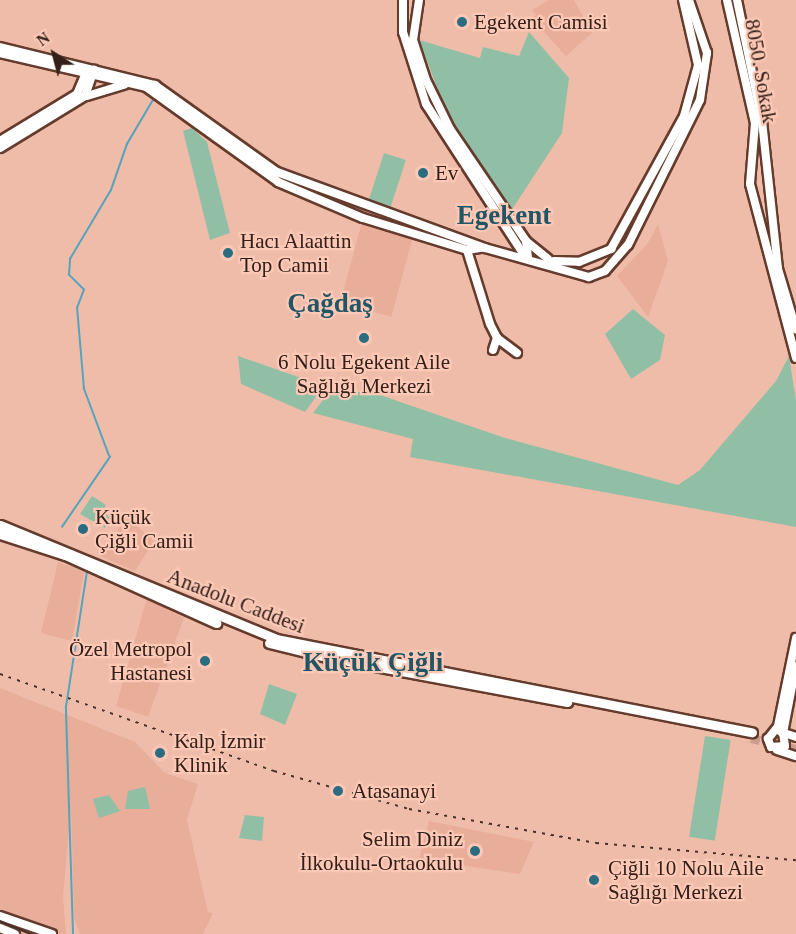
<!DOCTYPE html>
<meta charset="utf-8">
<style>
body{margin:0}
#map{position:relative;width:796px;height:934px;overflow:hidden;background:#f0bcaa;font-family:"Times New Roman",serif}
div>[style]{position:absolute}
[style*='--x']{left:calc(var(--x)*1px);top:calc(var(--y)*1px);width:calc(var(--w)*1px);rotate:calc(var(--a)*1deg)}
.built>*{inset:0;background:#e8ae99;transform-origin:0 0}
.green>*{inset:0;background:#91bfa6;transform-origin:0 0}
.stream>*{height:1.5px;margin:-0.75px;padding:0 0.75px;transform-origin:0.75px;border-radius:0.75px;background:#56a3bb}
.highway-tunnel>*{height:9px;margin-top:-4.5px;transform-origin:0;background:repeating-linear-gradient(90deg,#ca9d8d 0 9px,transparent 0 13.5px)}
.roads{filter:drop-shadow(2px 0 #653b2c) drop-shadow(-2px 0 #653b2c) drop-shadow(0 2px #653b2c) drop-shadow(0 -2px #653b2c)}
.secondary>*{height:8px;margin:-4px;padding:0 4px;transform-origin:4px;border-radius:4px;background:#fff}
.highway>*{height:9px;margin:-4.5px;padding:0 4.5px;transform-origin:4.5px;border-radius:4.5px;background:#fff}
.tram>*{height:1.5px;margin:-0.75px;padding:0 0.75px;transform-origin:0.75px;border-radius:0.75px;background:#483129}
.rail>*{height:1.5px;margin-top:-0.75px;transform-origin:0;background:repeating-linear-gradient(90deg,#483129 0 3px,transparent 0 9px)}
.dots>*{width:16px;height:16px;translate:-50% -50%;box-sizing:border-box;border:3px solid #fdc9b6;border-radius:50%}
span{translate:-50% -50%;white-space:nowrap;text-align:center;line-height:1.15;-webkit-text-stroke:4.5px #fdc9b6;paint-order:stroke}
.poi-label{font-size:21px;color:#332019}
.left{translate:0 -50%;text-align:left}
.right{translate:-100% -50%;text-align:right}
.street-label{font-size:21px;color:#332019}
.district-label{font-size:27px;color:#225665;font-weight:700}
.north{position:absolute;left:24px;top:24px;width:60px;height:60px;-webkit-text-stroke:4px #fdc9b6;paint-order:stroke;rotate:324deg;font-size:16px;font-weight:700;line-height:24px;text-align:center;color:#332019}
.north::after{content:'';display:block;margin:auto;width:21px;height:27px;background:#332019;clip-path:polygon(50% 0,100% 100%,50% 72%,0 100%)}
</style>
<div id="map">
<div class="built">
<i style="clip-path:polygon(549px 0,574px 0,592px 33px,566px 56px,532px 19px,536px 15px,532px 10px)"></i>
<i style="left:363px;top:218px;width:53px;height:88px;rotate:15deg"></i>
<i style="clip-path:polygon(658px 224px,668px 261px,648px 317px,617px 276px,648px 243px)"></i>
<i style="clip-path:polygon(126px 517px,154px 541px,135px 571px,100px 556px)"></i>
<i style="clip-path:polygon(58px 562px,84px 572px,72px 641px,41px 633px)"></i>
<i style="clip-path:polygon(147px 598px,184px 618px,148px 717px,116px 706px)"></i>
<i style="clip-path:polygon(0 688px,135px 742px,165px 773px,198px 784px,187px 820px,208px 912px,213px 913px,203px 934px,80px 934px,74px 918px,71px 807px,63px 897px,66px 934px,0 934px)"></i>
<i style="clip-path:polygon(429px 821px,534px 842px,520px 874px,419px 859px)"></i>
</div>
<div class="green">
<i style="clip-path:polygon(529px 32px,569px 78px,562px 133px,511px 211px,447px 114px,419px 40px,480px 58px,483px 47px,519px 56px)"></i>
<i style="clip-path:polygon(192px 128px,207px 142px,230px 233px,210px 240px,183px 131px)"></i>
<i style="left:384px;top:153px;width:23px;height:52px;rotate:18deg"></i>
<i style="clip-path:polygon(633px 309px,665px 335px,660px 360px,631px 379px,605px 334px)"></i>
<i style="clip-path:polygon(238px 356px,324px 386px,305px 412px,241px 384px)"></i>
<i style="clip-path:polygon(789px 356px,796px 401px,796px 527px,410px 457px,413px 439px,313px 413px,332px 388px,380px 395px,505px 438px,678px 485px,700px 470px,776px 381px)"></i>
<i style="clip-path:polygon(92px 496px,106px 505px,103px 512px,110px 517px,105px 528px,80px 514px)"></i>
<i style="clip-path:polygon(269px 684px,297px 694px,285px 725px,260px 714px)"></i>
<i style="left:705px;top:736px;width:26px;height:102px;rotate:9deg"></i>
<i style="clip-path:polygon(145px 787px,150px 809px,125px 809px,128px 791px)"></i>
<i style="clip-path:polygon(109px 795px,120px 811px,99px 818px,93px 799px)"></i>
<i style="clip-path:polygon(245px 815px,264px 817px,262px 841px,239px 838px)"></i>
</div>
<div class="stream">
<i style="--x:109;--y:456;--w:72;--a:-110.5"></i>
<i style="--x:84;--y:389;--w:81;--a:-94.9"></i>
<i style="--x:77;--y:308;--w:19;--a:-69"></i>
<i style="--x:84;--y:290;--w:21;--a:-135"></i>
<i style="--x:69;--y:275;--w:16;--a:-86"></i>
<i style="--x:70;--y:259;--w:80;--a:-59.3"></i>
<i style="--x:111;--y:190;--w:49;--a:-70.8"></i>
<i style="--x:127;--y:144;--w:51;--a:-59.4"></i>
<i style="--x:62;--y:527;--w:85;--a:-55.6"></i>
<i style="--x:73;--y:934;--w:227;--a:-91.8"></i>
<i style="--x:66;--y:707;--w:137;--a:-81.2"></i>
</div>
<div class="highway-tunnel">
<i style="--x:751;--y:738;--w:46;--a:13.7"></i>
</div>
<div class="roads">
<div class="secondary">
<i style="--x:403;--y:0;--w:32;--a:90"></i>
<i style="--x:403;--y:32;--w:76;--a:72.3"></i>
<i style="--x:426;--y:104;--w:184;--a:57"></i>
<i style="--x:419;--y:0;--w:40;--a:98.5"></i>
<i style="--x:413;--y:40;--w:40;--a:72"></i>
<i style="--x:425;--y:78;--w:57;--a:63.9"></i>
<i style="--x:450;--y:129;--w:135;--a:55.8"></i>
<i style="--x:526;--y:241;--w:17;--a:83"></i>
<i style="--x:727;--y:0;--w:126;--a:77.2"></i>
<i style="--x:755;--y:123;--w:61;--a:94.7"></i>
<i style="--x:750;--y:184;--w:180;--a:75.2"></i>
<i style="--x:737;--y:0;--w:124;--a:78.3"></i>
<i style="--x:762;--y:121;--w:149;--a:83.8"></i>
<i style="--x:778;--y:269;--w:63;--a:73.3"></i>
<i style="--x:0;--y:47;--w:160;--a:13.8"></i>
<i style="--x:155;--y:85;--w:150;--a:35.5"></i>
<i style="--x:277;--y:172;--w:221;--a:20.1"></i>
<i style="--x:485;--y:248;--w:108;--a:15.6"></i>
<i style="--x:589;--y:277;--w:17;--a:-21"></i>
<i style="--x:605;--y:271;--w:35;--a:-49"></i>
<i style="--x:628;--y:245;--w:162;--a:-63.6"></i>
<i style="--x:700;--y:100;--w:48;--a:-81.5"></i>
<i style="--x:707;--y:53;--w:56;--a:-108.8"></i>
<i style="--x:0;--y:53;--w:150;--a:13.1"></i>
<i style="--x:146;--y:87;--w:163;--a:35.7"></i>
<i style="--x:278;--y:182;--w:92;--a:23"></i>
<i style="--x:363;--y:218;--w:109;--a:17.1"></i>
<i style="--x:467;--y:250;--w:15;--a:-8"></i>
<i style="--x:87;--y:96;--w:39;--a:-17"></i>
<i style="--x:0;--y:141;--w:90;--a:-31.4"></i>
<i style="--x:77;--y:94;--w:26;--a:-67"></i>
<i style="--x:0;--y:148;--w:100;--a:-31.5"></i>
<i style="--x:85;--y:96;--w:28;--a:-71"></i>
<i style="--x:526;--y:241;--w:28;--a:39"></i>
<i style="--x:467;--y:250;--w:77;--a:72.7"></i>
<i style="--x:490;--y:324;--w:16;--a:63"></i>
<i style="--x:497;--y:338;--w:25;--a:37"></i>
<i style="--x:554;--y:261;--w:25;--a:2"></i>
<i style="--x:579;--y:262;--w:35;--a:-22"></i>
<i style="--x:611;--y:249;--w:152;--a:-61.2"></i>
<i style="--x:684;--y:116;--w:53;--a:-74.6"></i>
<i style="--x:698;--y:65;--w:67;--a:-103"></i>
<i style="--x:493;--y:350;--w:13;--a:-72"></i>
<i style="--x:781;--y:732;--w:16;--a:18"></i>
<i style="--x:783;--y:733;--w:13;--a:81"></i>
<i style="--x:785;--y:746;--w:14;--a:176"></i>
<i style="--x:771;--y:747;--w:9;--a:-111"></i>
<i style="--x:768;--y:739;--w:16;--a:-52"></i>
<i style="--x:778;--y:726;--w:90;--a:-78.4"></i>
<i style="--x:783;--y:733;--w:68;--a:-79"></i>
<i style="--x:777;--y:750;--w:20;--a:18"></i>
<i style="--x:0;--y:916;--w:55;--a:19.1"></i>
<i style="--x:0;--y:928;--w:16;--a:22"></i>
</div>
<div class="highway">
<i style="--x:0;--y:525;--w:299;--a:22.4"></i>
<i style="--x:276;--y:639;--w:485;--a:11.1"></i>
<i style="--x:0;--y:534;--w:68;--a:17.9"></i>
<i style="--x:65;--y:555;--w:166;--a:24.2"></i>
<i style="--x:269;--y:643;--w:67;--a:13.8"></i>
<i style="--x:348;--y:661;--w:223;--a:10.6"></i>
</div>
</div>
<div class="tram">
<i style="--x:0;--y:921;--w:34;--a:23"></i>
</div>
<div class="rail">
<i style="--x:0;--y:674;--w:291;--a:19.5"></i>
<i style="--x:274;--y:771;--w:140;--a:15.7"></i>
<i style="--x:409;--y:809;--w:190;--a:10.3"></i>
<i style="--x:596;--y:843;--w:201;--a:4.9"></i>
</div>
<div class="dots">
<i style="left:462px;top:22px;background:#2b6c80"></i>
<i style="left:423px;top:173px;background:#2b6c80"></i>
<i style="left:228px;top:253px;background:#2b6c80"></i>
<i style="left:364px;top:338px;background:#2b6c80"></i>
<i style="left:83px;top:529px;background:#2b6c80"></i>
<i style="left:205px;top:661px;background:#2b6c80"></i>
<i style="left:160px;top:753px;background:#2b6c80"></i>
<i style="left:338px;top:791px;background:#2b6c80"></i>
<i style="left:475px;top:851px;background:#2b6c80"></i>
<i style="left:594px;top:880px;background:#2b6c80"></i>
</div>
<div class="poi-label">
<span class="left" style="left:474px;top:22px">Egekent Camisi</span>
<span class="left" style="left:435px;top:173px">Ev</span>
<span class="left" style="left:240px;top:253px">Hacı Alaattin<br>Top Camii</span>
<span style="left:364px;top:374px">6 Nolu Egekent Aile<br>Sağlığı Merkezi</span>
<span class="left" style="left:95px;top:529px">Küçük<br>Çiğli Camii</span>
<span class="right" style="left:192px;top:661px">Özel Metropol<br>Hastanesi</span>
<span class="left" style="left:174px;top:753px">Kalp İzmir<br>Klinik</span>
<span class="left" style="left:352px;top:791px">Atasanayi</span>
<span class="right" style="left:463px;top:851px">Selim Diniz<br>İlkokulu-Ortaokulu</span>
<span class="left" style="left:608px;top:880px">Çiğli 10 Nolu Aile<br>Sağlığı Merkezi</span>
</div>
<div class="street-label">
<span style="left:761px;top:71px;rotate:80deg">8050. Sokak</span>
<span style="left:236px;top:601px;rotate:21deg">Anadolu Caddesi</span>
</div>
<div class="district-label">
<span style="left:504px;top:216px">Egekent</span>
<span style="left:330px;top:304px">Çağdaş</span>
<span style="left:373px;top:663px">Küçük Çiğli</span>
</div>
<div class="north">N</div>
</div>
